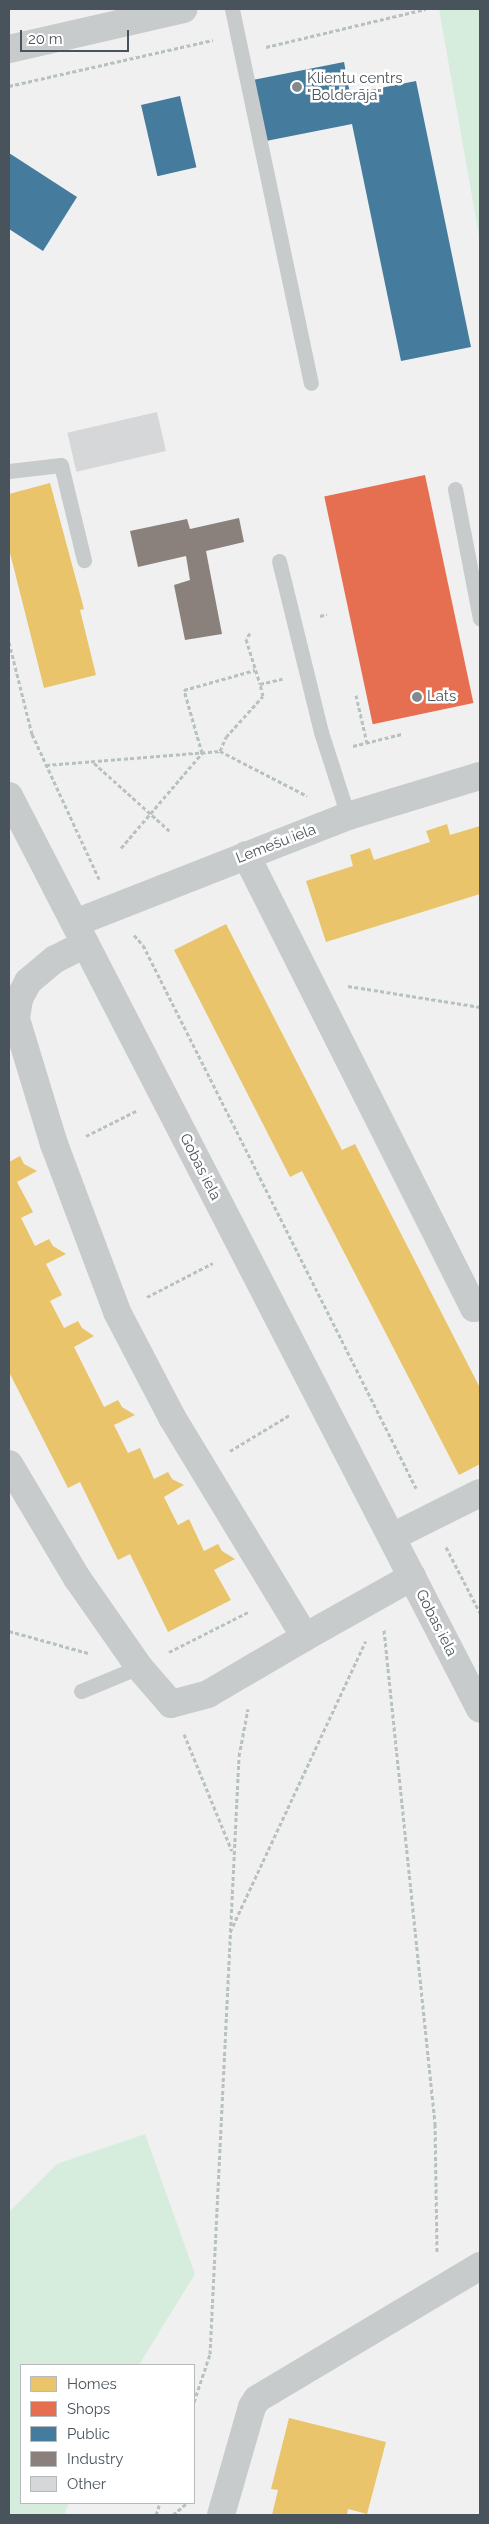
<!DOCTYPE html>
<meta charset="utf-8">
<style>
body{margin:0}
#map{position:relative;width:489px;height:2524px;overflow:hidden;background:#f0f0f0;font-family:Raleway,sans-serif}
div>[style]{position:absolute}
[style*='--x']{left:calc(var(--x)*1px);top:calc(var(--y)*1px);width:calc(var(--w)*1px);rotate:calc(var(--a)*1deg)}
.green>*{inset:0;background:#d6edde}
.homes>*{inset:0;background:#e9c46a}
.shops>*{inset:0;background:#e76f51;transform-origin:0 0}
.public>*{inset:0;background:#457b9d;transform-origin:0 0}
.industry>*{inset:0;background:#8a817c}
.building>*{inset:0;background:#d6d7d8;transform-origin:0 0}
.path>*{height:3px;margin-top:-1.5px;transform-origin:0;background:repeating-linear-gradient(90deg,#b7c2be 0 4px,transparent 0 6.5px)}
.lane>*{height:15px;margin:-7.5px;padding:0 7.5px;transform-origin:7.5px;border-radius:7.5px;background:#c8cbcc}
.street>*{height:28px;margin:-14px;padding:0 14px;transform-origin:14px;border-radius:14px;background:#c8cbcc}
.dots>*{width:14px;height:14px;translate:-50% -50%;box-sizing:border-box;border:2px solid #fff;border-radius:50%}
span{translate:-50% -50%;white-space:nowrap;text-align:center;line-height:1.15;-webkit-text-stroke:5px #fff;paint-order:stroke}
.poi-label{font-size:15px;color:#49535b}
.left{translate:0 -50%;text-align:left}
.street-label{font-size:15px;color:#49535b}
.frame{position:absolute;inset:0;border:10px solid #49535b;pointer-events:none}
.legend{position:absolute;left:20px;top:2364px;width:175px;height:140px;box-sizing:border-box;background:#fff;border:1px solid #b6babd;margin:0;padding:6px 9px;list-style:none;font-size:15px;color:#49535b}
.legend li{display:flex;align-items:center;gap:10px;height:25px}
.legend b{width:25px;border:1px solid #b6babd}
.scale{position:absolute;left:20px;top:30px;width:109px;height:22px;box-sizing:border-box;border:2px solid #49535b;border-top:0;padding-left:6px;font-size:15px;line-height:18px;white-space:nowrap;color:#49535b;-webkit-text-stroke:4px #fff;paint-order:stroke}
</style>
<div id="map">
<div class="green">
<i style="clip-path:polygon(439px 9px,480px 9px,480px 242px)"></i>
<i style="clip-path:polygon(145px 2134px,195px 2274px,139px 2365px,21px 2365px,21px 2503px,69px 2503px,64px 2515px,9px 2515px,9px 2212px,57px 2164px)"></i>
</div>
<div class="homes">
<i style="clip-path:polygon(50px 483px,84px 609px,80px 610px,96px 675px,44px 688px,9px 549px,9px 494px)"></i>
<i style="clip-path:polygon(447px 824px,450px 835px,480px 826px,480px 894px,326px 942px,306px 881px,353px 866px,350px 855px,370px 848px,374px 860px,430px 842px,426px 831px)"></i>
<i style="clip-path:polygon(226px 924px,342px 1150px,355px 1144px,480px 1388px,480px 1464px,459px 1475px,302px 1171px,290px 1177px,174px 950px)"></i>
<i style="clip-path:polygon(20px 1156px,24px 1164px,37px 1171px,17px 1182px,33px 1212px,21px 1218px,35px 1246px,49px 1239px,53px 1246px,66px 1254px,46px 1264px,62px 1295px,50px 1301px,64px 1328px,78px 1321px,82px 1328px,94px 1336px,74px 1347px,104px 1407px,118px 1400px,122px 1407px,135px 1415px,114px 1425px,128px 1453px,140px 1448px,154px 1479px,168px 1472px,172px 1479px,184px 1485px,164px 1497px,178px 1525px,189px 1519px,204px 1551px,218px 1544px,222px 1551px,235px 1559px,214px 1570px,231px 1600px,168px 1632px,130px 1554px,118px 1560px,80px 1482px,68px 1488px,9px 1372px,9px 1162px)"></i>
<i style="clip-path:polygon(289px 2418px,386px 2442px,367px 2514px,348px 2509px,347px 2515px,272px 2515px,278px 2490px,271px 2489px)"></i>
</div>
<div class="shops">
<i style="left:425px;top:475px;width:233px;height:103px;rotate:78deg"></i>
</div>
<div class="public">
<i style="clip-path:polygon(344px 62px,350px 94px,416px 81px,471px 347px,401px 361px,352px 124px,266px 141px,253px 80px)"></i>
<i style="left:180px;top:96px;width:73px;height:40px;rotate:77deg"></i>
<i style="clip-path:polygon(9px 153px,77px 197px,43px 251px,9px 229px)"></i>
</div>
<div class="industry">
<i style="clip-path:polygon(239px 518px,244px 542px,206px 551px,222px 634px,185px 640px,174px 585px,190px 580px,186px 556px,138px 567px,130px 531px,187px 519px,190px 529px)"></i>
</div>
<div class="building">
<i style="left:157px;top:412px;width:40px;height:92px;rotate:77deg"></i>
</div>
<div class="path">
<i style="--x:266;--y:47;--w:164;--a:-13.4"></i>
<i style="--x:9;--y:86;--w:209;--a:-12.7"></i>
<i style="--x:320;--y:616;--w:7;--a:-16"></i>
<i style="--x:250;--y:633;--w:7;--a:124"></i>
<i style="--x:246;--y:639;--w:47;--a:72.7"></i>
<i style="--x:260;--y:684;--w:23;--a:-13"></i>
<i style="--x:9;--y:642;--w:95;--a:76"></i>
<i style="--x:32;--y:734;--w:160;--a:65.2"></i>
<i style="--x:356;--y:695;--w:49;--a:77.1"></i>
<i style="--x:353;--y:746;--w:50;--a:-13.8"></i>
<i style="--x:220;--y:751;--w:15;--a:-67"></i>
<i style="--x:226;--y:737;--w:55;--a:-47.9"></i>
<i style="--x:263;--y:696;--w:12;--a:-104"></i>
<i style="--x:94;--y:763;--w:103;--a:41.9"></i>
<i style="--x:46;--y:765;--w:175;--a:-4.6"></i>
<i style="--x:220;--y:751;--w:98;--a:27.3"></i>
<i style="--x:121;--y:848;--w:125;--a:-49.5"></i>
<i style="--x:202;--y:753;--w:66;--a:-105.9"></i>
<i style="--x:184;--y:690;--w:74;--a:-15.7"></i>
<i style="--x:134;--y:935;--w:13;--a:48"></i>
<i style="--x:143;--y:945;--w:608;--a:63.31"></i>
<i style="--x:348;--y:986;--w:134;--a:9"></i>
<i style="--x:86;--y:1136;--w:56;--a:-26.6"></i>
<i style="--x:147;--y:1297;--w:74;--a:-27.3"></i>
<i style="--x:230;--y:1451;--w:71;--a:-31.2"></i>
<i style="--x:446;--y:1547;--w:74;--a:62.7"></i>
<i style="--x:384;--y:1630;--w:497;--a:84.1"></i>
<i style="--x:435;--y:2124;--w:129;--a:89.1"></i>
<i style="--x:9;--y:1631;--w:82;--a:15.6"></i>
<i style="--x:169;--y:1652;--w:91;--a:-26.8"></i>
<i style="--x:184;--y:1734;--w:126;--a:67.7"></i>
<i style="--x:230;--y:1932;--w:321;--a:-65"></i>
<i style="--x:194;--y:2402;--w:51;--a:-71.6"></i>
<i style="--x:210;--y:2354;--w:599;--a:-87.22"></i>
<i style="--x:239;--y:1756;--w:48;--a:-79.2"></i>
<i style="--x:156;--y:2515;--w:13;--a:-72"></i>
<i style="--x:173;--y:2515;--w:18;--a:-41"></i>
</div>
<div class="lane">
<i style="--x:232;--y:9;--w:382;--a:78.1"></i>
<i style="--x:9;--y:471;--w:52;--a:-6.6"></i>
<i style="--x:61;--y:465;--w:98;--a:76.4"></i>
<i style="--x:455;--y:489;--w:132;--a:79.1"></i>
<i style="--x:279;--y:561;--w:176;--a:76.2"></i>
<i style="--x:321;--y:732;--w:88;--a:72.2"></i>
<i style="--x:81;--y:1691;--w:63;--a:-22.5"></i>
</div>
<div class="street">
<i style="--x:9;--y:49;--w:179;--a:-12.9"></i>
<i style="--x:9;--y:796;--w:1027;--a:62.71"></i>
<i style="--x:246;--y:855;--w:507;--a:63.28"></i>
<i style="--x:474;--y:1308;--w:7;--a:-27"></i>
<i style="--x:75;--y:923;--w:293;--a:-21.4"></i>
<i style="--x:348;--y:816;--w:138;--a:-16.9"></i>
<i style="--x:85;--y:944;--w:34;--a:153"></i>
<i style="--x:55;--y:959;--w:35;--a:140"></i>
<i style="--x:28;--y:982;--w:19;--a:118"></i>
<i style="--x:19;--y:999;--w:20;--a:99"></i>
<i style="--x:16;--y:1019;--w:131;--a:73.1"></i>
<i style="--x:54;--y:1144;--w:179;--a:69.4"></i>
<i style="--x:117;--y:1312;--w:121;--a:62.4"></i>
<i style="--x:173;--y:1419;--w:255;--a:58.8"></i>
<i style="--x:305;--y:1637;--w:123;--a:-29.3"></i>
<i style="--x:9;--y:1464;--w:133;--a:59.2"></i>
<i style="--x:77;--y:1578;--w:108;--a:55.1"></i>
<i style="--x:139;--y:1667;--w:49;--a:49.1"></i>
<i style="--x:171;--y:1704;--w:38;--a:-15"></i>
<i style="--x:208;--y:1694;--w:113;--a:-30.4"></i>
<i style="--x:392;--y:1537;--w:98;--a:-26.6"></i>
<i style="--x:221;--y:2515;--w:112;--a:-74"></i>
<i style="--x:252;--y:2407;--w:9;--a:-58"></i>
<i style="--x:257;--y:2399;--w:260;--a:-30.8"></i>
</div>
<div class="dots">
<i style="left:297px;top:87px;background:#838a8f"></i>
<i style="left:417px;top:697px;background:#838a8f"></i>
</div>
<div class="poi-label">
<span class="left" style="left:307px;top:87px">Klientu centrs<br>"Bolderāja"</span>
<span class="left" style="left:427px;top:697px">Lats</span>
</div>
<div class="street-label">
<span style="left:276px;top:844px;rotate:-21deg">Lemešu iela</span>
<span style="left:200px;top:1167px;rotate:63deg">Gobas iela</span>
<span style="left:436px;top:1623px;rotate:63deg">Gobas iela</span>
</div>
<div class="frame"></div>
<ul class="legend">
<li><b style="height:14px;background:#e9c46a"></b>Homes</li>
<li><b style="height:14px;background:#e76f51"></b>Shops</li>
<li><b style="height:14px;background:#457b9d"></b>Public</li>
<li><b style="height:14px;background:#8a817c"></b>Industry</li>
<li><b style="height:14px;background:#d6d7d8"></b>Other</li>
</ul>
<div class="scale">20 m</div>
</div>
